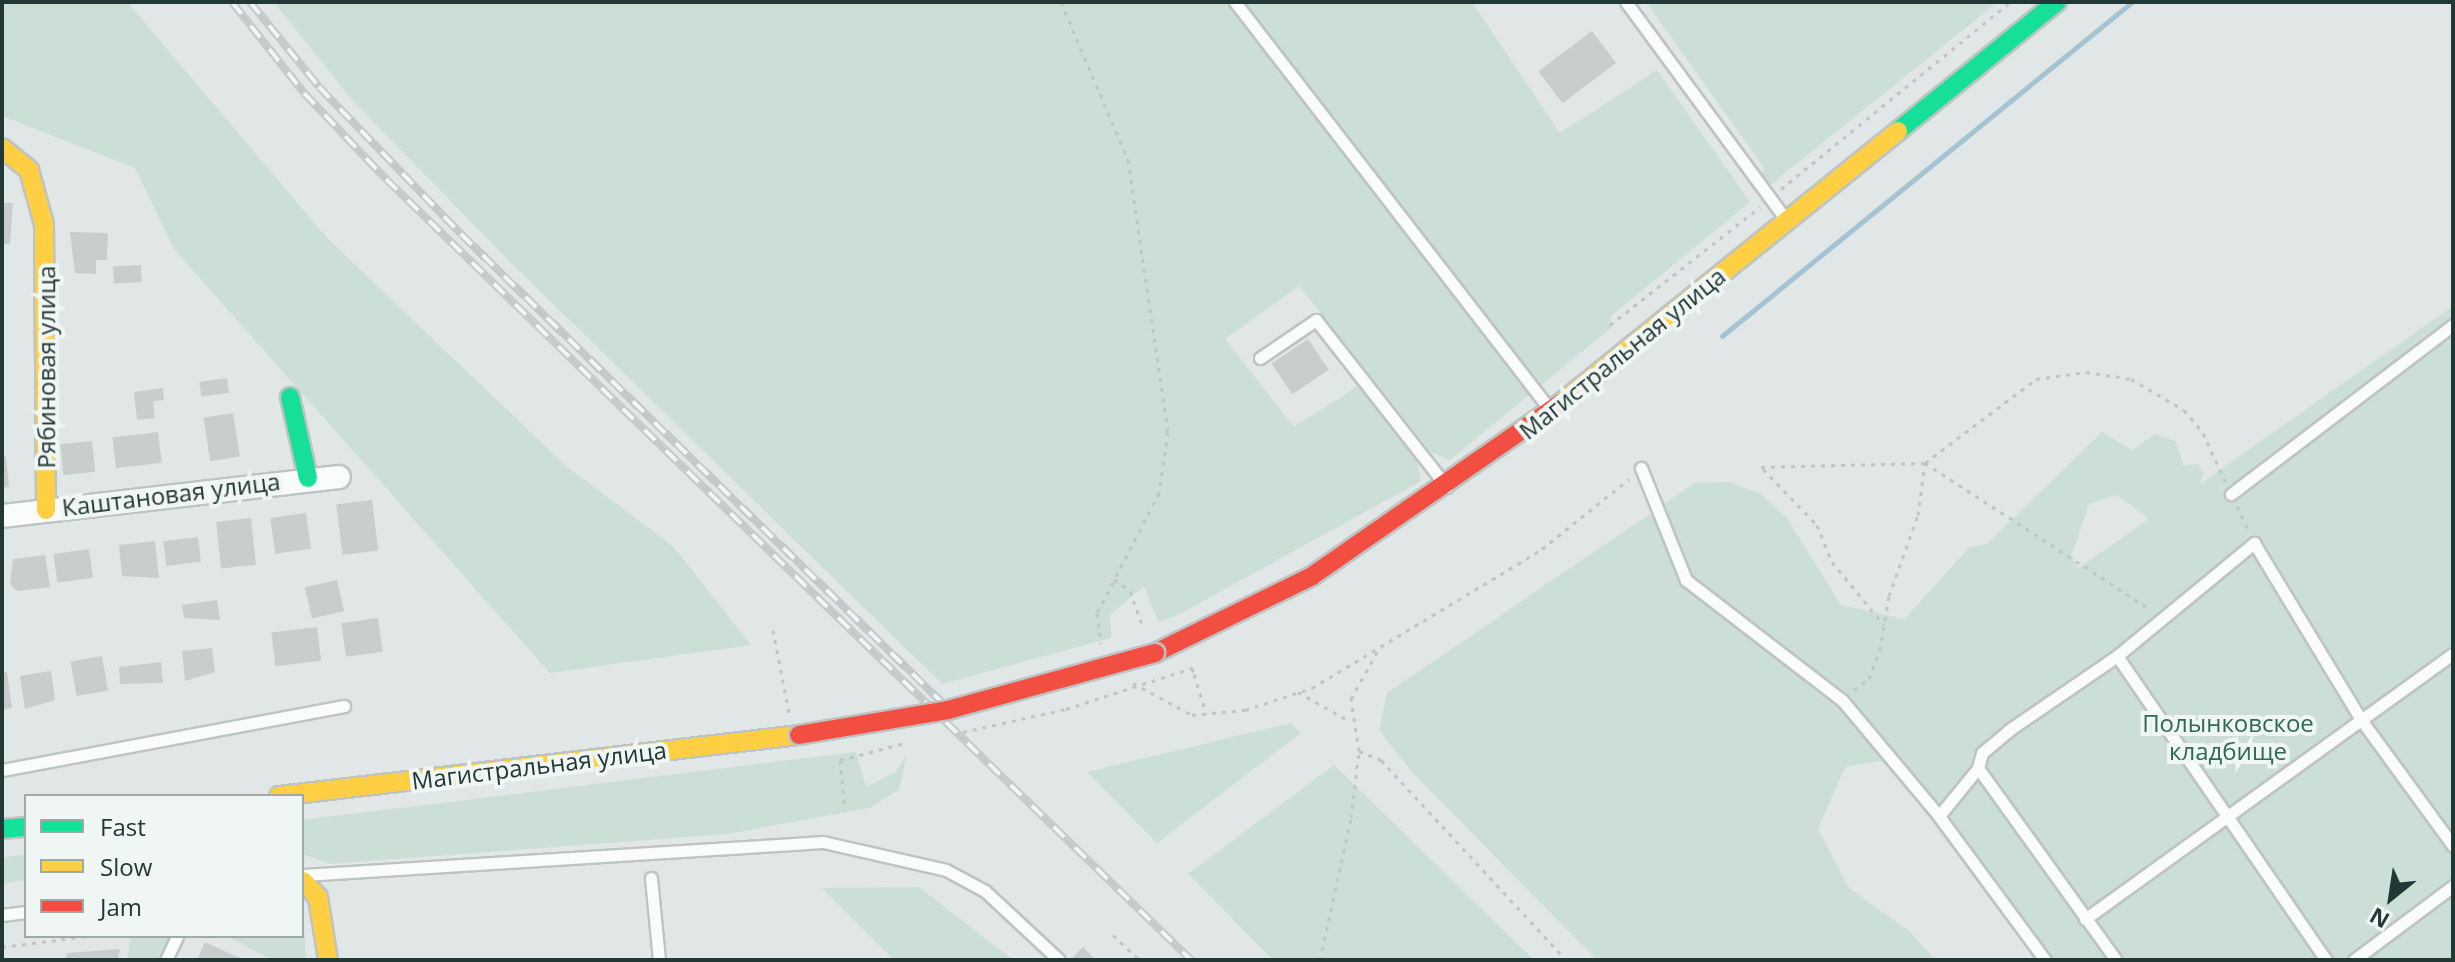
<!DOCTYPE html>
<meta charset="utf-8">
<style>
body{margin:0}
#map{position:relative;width:2455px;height:962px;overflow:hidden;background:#e1e7e6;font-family:"Open Sans",sans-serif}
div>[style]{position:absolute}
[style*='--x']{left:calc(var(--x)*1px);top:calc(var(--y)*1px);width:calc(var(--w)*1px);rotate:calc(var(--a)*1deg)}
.green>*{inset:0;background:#cbdfd6}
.stream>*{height:5px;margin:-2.5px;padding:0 2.5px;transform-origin:2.5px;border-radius:2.5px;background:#a5c4d3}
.building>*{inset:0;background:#c9cecd;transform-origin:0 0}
.path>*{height:3px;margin-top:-1.5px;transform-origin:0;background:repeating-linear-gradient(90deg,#bfc7c6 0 4px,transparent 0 10px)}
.roads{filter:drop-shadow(2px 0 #bec4c3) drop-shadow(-2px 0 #bec4c3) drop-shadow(0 2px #bec4c3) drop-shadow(0 -2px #bec4c3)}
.lane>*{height:11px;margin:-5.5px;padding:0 5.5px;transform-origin:5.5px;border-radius:5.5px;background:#fafbfb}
.street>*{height:22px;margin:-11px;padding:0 11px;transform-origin:11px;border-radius:11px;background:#fafbfb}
.fast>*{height:18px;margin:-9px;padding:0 9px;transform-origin:9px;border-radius:9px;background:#16e098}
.slow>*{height:18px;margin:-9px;padding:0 9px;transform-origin:9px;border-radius:9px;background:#ffcf43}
.jam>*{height:18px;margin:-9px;padding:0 9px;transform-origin:9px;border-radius:9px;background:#f24e42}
.rail>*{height:8px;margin-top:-4px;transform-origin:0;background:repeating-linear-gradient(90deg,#eff6f4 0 15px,#c6c9c9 0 30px);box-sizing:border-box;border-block:2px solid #c6c9c9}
.path-bridge>*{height:3px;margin-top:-1.5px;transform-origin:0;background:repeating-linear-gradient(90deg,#bfc7c6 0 4px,transparent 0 10px)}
.bridges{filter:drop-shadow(2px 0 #bec4c3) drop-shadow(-2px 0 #bec4c3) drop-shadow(0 2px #bec4c3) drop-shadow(0 -2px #bec4c3)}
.jam-bridge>*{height:18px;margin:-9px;padding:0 9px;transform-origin:9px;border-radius:9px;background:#f24e42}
span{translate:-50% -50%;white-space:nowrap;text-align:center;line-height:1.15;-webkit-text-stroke:8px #eff6f4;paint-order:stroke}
.street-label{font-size:24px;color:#223836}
.park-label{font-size:24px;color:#2f6b51}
.frame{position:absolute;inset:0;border:4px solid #223836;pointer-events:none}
.legend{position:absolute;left:24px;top:794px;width:280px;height:144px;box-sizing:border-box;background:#eff6f4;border:2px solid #9daaa8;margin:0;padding:10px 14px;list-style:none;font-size:24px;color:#223836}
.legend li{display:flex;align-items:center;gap:16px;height:40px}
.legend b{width:40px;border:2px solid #9daaa8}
.north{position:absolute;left:2351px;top:858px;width:80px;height:80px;-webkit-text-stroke:6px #eff6f4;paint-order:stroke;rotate:210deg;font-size:22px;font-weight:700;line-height:32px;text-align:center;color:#223836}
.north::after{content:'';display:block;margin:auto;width:28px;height:36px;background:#223836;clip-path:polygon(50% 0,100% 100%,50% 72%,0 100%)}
</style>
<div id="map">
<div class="green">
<i style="clip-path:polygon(2px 2px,127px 2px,328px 239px,566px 466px,673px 546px,751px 645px,550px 673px,174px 249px,135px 168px,2px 116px)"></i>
<i style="clip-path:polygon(274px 2px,1472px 2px,1560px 133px,1657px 70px,1750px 202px,1611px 316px,1612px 327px,1450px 460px,1431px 452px,1299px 286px,1225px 339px,1294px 427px,1358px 386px,1417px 462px,1421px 481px,1178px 615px,1158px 622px,1144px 586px,1110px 615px,1111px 638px,942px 684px,509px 261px,352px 100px)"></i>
<i style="clip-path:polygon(1646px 2px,1998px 2px,1765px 189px,1756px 177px,1765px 169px)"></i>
<i style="clip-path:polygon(evenodd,2453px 306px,2453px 960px,2036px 960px,1886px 760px,1845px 767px,1818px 829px,1849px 888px,1908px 930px,1936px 960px,1597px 960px,1411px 771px,1379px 730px,1387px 693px,1695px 483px,1729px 482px,1760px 493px,1787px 518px,1841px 605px,1904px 619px,1970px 547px,1987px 544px,2102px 432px,2132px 450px,2155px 434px,2176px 441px,2183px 465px,2198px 464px,2204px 473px,2200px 484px,2453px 306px,2117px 495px,2149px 519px,2077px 569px,2072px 555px,2089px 504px,2117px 495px)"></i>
<i style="clip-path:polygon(1291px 723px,1301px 733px,1157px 843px,1087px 772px)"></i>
<i style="clip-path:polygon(856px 752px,866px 787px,895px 772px,907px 754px,899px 790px,869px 808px,727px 834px,330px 864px,302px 854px,302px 820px)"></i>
<i style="clip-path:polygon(1334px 765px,1534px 960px,1273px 960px,1188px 874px)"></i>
<i style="clip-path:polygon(26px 854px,26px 880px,2px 884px,2px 858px)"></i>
<i style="clip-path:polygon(919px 887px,1013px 960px,894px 960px,822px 888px)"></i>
<i style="clip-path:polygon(302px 891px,306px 960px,272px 960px,227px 936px,302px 936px)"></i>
<i style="clip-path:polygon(131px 936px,174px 936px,163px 960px,127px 960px)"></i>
</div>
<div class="stream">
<i style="--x:1722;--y:336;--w:529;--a:-39.17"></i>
</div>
<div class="building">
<i style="left:1592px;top:31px;width:40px;height:67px;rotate:53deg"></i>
<i style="clip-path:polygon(2px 203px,13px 203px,10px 244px,2px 244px)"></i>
<i style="clip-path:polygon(70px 232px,108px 233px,107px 260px,96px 260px,96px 274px,75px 273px)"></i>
<i style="left:141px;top:265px;width:17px;height:28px;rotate:87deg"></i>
<i style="left:1308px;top:339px;width:37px;height:44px;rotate:56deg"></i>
<i style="left:227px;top:378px;width:15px;height:28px;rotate:82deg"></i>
<i style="clip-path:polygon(163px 388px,164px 400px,153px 401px,155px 418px,137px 420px,134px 392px)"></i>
<i style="left:233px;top:413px;width:44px;height:30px;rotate:81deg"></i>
<i style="left:158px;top:432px;width:31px;height:46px;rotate:83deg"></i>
<i style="left:92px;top:441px;width:31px;height:32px;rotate:84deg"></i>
<i style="clip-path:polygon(6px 456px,9px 487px,2px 488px,2px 457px)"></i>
<i style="left:372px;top:500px;width:51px;height:36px;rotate:83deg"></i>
<i style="left:306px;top:513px;width:36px;height:36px;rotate:82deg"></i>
<i style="left:251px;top:518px;width:47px;height:35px;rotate:84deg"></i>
<i style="left:198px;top:537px;width:25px;height:35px;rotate:83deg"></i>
<i style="clip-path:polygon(155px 541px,159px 578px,122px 576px,119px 545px)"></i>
<i style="left:89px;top:549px;width:29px;height:36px;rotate:82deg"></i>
<i style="clip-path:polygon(45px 555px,50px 587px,17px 591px,10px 584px,13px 559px)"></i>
<i style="left:337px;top:580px;width:32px;height:33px;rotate:77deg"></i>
<i style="clip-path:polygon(217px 600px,220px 620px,184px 618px,182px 605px)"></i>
<i style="left:378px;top:618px;width:34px;height:37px;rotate:82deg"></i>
<i style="left:317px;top:627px;width:34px;height:46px;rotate:83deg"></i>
<i style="clip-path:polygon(212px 648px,215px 672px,185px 681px,182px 651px)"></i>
<i style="left:102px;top:656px;width:35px;height:32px;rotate:80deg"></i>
<i style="clip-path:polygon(161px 662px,163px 683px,120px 684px,119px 667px)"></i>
<i style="clip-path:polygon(51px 671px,55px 700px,25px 709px,20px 676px)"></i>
<i style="clip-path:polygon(2px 672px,7px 672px,12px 708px,2px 710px)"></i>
<i style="clip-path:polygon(205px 942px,244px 960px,197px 960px)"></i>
<i style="clip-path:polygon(1083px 947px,1096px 960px,1070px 960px)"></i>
<i style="clip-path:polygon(120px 949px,118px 960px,65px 960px,67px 953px)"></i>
</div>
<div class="path">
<i style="--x:1061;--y:2;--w:172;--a:67"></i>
<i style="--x:1128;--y:160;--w:275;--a:81.6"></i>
<i style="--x:1168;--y:432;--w:62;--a:98.4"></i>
<i style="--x:1159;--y:493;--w:135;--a:117.3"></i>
<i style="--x:1097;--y:613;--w:31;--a:83"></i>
<i style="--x:1781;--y:189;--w:296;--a:-39.2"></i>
<i style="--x:1610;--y:325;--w:191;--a:-38.2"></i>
<i style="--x:1925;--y:463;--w:268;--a:33"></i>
<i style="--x:1761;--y:467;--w:164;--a:-1.4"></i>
<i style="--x:1925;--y:463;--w:139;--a:-37.1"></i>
<i style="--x:2036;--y:379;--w:50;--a:-8"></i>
<i style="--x:2086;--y:372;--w:46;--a:8.8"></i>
<i style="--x:2131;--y:379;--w:61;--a:30.3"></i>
<i style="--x:2184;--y:410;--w:30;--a:50"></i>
<i style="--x:2203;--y:433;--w:53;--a:65.4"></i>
<i style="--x:1763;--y:469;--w:78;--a:46"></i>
<i style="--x:1817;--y:525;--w:40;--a:68"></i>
<i style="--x:1832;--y:562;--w:82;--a:50.5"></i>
<i style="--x:2237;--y:506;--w:29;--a:65"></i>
<i style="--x:1114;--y:579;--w:20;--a:37"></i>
<i style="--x:1130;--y:591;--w:38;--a:70"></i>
<i style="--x:773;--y:630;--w:85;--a:79.1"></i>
<i style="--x:1194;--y:674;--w:41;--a:72.9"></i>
<i style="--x:1133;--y:683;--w:67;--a:28.5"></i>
<i style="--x:1192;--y:715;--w:53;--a:-5.4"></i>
<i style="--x:1245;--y:710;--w:71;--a:-18.2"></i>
<i style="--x:1312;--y:688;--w:269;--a:-31.1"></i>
<i style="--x:1542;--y:549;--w:112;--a:-38.8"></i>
<i style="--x:1854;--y:690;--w:19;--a:-36"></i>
<i style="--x:1869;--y:679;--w:31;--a:-69"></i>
<i style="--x:1880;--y:650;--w:55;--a:-80.5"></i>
<i style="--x:1889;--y:596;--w:86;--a:-70.3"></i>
<i style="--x:1918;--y:515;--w:52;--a:-82.3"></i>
<i style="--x:1298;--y:692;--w:59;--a:29.6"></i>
<i style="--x:1359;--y:751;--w:24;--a:22"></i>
<i style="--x:1381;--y:760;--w:272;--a:47.2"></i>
<i style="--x:840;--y:760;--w:50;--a:84.3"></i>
<i style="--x:1113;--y:935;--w:37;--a:43"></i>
<i style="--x:2;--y:947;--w:86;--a:-7.4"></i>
<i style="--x:1320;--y:960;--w:145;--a:-77.7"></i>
<i style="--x:1351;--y:818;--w:67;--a:-83.2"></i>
<i style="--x:1359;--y:751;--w:53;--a:-98.7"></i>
<i style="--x:1351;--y:699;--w:54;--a:-61"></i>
</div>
<div class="roads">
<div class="lane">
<i style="--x:1235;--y:2;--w:517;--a:52.31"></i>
<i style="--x:1626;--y:2;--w:270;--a:53.7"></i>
<i style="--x:1260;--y:358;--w:68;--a:-34.2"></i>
<i style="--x:1316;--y:320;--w:212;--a:51.9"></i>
<i style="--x:1641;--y:468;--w:121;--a:68.1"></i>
<i style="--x:1686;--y:580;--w:197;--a:37.6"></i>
<i style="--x:1842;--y:700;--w:151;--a:50.1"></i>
<i style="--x:2231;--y:494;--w:279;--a:-37.3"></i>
<i style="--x:2117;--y:656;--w:369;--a:55.5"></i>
<i style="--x:1978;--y:768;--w:236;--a:54.3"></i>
<i style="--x:2;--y:770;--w:348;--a:-10.6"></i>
<i style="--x:303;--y:875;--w:521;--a:-3.63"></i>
<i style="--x:823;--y:842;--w:126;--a:12.8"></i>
<i style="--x:946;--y:870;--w:44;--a:28.3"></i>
<i style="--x:985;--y:891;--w:101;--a:43"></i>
<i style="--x:651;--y:878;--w:82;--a:84.4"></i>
<i style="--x:2;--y:915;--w:24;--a:-7"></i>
<i style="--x:2085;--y:919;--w:453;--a:-35.8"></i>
<i style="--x:166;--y:960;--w:26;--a:-65"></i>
<i style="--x:2045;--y:960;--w:179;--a:-126.4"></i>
<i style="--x:1939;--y:816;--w:62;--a:-50.9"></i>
<i style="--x:1978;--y:768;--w:16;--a:-75"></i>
<i style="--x:1982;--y:753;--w:35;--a:-40"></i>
<i style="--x:2009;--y:730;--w:131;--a:-34.4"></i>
<i style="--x:2117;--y:656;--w:178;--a:-39.5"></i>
<i style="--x:2254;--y:543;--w:208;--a:58.8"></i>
<i style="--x:2362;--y:721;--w:155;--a:53.9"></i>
<i style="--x:2354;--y:960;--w:124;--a:-36.8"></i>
</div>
<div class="street">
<i style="--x:2;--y:516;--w:339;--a:-6.6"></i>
</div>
<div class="fast">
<i style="--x:1898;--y:131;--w:205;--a:-39.1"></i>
<i style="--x:290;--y:397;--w:83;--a:77.5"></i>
<i style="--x:2;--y:829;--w:24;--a:-5"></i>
</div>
<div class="slow">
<i style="--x:2;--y:148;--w:35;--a:39"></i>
<i style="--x:29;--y:170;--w:56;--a:74.5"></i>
<i style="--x:44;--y:224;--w:286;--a:89.6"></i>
<i style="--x:1561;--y:403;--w:433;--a:-38.9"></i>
<i style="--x:279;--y:796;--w:524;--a:-6.69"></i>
<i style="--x:303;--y:881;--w:22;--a:47"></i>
<i style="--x:318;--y:897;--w:64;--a:81"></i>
</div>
<div class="jam">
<i style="--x:1155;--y:653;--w:175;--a:-26.1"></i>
<i style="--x:1312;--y:576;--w:303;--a:-34.8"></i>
</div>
</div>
<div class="rail">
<i style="--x:232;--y:2;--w:116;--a:51.6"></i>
<i style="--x:304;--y:93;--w:119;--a:46.4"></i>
<i style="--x:386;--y:179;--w:1122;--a:44.13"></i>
<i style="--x:250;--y:2;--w:109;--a:50.9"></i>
<i style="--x:319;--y:87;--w:204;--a:46"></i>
<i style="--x:461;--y:234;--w:692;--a:44.24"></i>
</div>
<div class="path-bridge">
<i style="--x:963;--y:732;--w:106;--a:-12.6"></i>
<i style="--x:1066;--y:709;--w:133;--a:-18"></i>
<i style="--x:1192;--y:668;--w:6;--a:72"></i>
<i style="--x:840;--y:760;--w:67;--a:-14.7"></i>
</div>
<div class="bridges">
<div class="jam-bridge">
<i style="--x:799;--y:735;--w:151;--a:-9.5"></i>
<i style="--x:948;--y:710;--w:215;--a:-15.4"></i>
</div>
</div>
<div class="street-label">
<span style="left:1622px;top:353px;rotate:-39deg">Магистральная улица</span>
<span style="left:46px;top:367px;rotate:-90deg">Рябиновая улица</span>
<span style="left:171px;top:494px;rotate:-7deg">Каштановая улица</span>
<span style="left:539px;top:765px;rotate:-7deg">Магистральная улица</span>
</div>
<div class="park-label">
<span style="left:2228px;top:737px">Полынковское<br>кладбище</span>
</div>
<div class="frame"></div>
<ul class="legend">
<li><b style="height:10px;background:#16e098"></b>Fast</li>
<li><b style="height:10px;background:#ffcf43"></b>Slow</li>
<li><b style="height:10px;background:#f24e42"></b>Jam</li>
</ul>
<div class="north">N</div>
</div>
